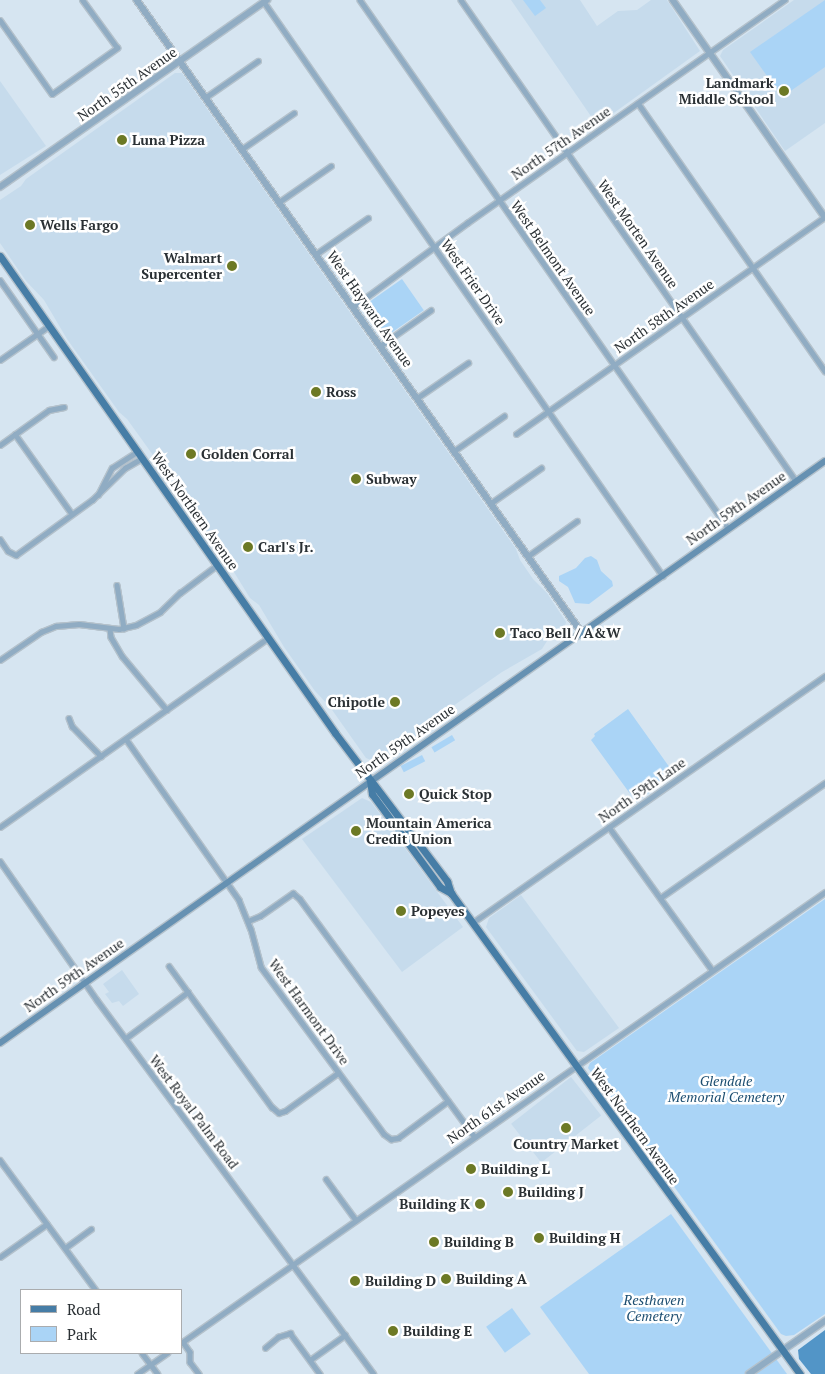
<!DOCTYPE html>
<style>
body{margin:0}
#map{position:relative;width:825px;height:1374px;overflow:hidden;background:#d6e5f1;font-family:"PT Serif",serif}
div>[style]{position:absolute}
[style*='--x']{left:calc(var(--x)*1px);top:calc(var(--y)*1px);width:calc(var(--w)*1px);rotate:calc(var(--a)*1deg)}
.built>*{inset:0;background:#c6dbec;transform-origin:0 0}
.green>*{inset:0;background:#aad4f6;transform-origin:0 0}
.water>*{inset:0;background:#5295c7}
.roads{filter:drop-shadow(1px 0 #b4c1cb) drop-shadow(-1px 0 #b4c1cb) drop-shadow(0 1px #b4c1cb) drop-shadow(0 -1px #b4c1cb)}
.minor>*{height:4.5px;margin:-2.25px;padding:0 2.25px;transform-origin:2.25px;border-radius:2.25px;background:#90acc3}
.tertiary>*{height:5.5px;margin:-2.75px;padding:0 2.75px;transform-origin:2.75px;border-radius:2.75px;background:#90acc3}
.secondary>*{height:6px;margin:-3px;padding:0 3px;transform-origin:3px;border-radius:3px;background:#6691b2}
.primary>*{height:7px;margin:-3.5px;padding:0 3.5px;transform-origin:3.5px;border-radius:3.5px;background:#467da6}
.dots>*{width:14px;height:14px;translate:-50% -50%;box-sizing:border-box;border:2px solid #fff;border-radius:50%}
span{translate:-50% -50%;white-space:nowrap;text-align:center;line-height:1.15;-webkit-text-stroke:5px #fff;paint-order:stroke}
.poi-label{font-size:14px;color:#2a3034;font-weight:700}
.right{translate:-100% -50%;text-align:right}
.left{translate:0 -50%;text-align:left}
.street-label{font-size:14px;color:#2a3034}
.park-label{font-size:14px;color:#1b4d70;font-style:italic}
.legend{position:absolute;left:20px;top:1289px;width:162px;height:65px;box-sizing:border-box;background:#fff;border:1px solid #aaacae;margin:0;padding:6px 9px;list-style:none;font-size:15px;color:#2a3034}
.legend li{display:flex;align-items:center;gap:10px;height:25px}
.legend b{width:25px;border:1px solid #aaacae}
</style>
<div id="map">
<div class="built">
<i style="clip-path:polygon(511px 0,580px 0,597px 26px,618px 11px,637px 10px,651px 0,667px 0,700px 51px,597px 125px)"></i>
<i style="clip-path:polygon(794px 0,825px 0,825px 123px,785px 151px,720px 56px,723px 50px)"></i>
<i style="clip-path:polygon(175px 73px,182px 73px,516px 549px,520px 560px,533px 579px,547px 593px,566px 622px,564px 629px,547px 641px,542px 649px,502px 672px,443px 713px,440px 719px,418px 735px,398px 744px,373px 761px,366px 758px,330px 707px,315px 691px,284px 647px,259px 605px,250px 598px,224px 556px,218px 553px,181px 500px,170px 479px,140px 437px,127px 419px,119px 412px,67px 339px,44px 300px,26px 281px,0 243px,0 200px,21px 186px,26px 179px)"></i>
<i style="clip-path:polygon(0 81px,46px 146px,0 175px)"></i>
<i style="clip-path:polygon(362px 798px,371px 802px,463px 927px,402px 972px,302px 839px)"></i>
<i style="clip-path:polygon(521px 895px,619px 1028px,584px 1052px,577px 1051px,486px 927px,489px 918px)"></i>
<i style="clip-path:polygon(122px 970px,139px 994px,123px 1006px,119px 1001px,112px 1003px,105px 994px,109px 992px,103px 984px)"></i>
<i style="left:571px;top:1077px;width:49px;height:76px;rotate:52deg"></i>
</div>
<div class="green">
<i style="clip-path:polygon(523px 0,540px 0,546px 8px,535px 16px)"></i>
<i style="clip-path:polygon(825px 0,825px 67px,782px 97px,750px 52px)"></i>
<i style="left:402px;top:279px;width:38px;height:47px;rotate:55deg"></i>
<i style="clip-path:polygon(591px 556px,597px 560px,601px 571px,612px 581px,613px 586px,589px 604px,575px 603px,568px 587px,559px 581px,559px 576px,576px 568px,585px 558px)"></i>
<i style="clip-path:polygon(628px 709px,675px 775px,636px 802px,591px 740px,595px 736px,594px 734px)"></i>
<i style="left:452px;top:735px;width:6px;height:24px;rotate:59deg"></i>
<i style="left:422px;top:755px;width:7px;height:24px;rotate:63deg"></i>
<i style="clip-path:polygon(825px 899px,825px 1314px,794px 1335px,786px 1336px,781px 1334px,588px 1068px,590px 1063px)"></i>
<i style="clip-path:polygon(671px 1214px,787px 1374px,589px 1374px,540px 1307px)"></i>
<i style="left:512px;top:1308px;width:32px;height:32px;rotate:54deg"></i>
</div>
<div class="water">
<i style="clip-path:polygon(825px 1330px,825px 1374px,811px 1374px,799px 1359px,798px 1350px)"></i>
</div>
<div class="roads">
<div class="minor">
<i style="--x:360;--y:0;--w:644;--a:55.12"></i>
<i style="--x:461;--y:0;--w:586;--a:55.14"></i>
<i style="--x:264;--y:2;--w:699;--a:55.2"></i>
<i style="--x:0;--y:20;--w:90;--a:54.9"></i>
<i style="--x:52;--y:94;--w:80;--a:-35.3"></i>
<i style="--x:117;--y:48;--w:59;--a:-126.1"></i>
<i style="--x:206;--y:97;--w:63;--a:-34.7"></i>
<i style="--x:638;--y:103;--w:327;--a:55.1"></i>
<i style="--x:242;--y:149;--w:63;--a:-34.7"></i>
<i style="--x:279;--y:202;--w:63;--a:-34.7"></i>
<i style="--x:316;--y:254;--w:63;--a:-34.7"></i>
<i style="--x:0;--y:280;--w:94;--a:55"></i>
<i style="--x:353;--y:307;--w:142;--a:-36.4"></i>
<i style="--x:467;--y:223;--w:388;--a:-35.1"></i>
<i style="--x:380;--y:346;--w:62;--a:-35.2"></i>
<i style="--x:0;--y:360;--w:60;--a:-34.8"></i>
<i style="--x:417;--y:398;--w:62;--a:-34.5"></i>
<i style="--x:15;--y:434;--w:98;--a:54.5"></i>
<i style="--x:516;--y:434;--w:378;--a:-35.1"></i>
<i style="--x:0;--y:445;--w:60;--a:-35.5"></i>
<i style="--x:49;--y:410;--w:15;--a:-11"></i>
<i style="--x:454;--y:451;--w:61;--a:-35"></i>
<i style="--x:98;--y:495;--w:30;--a:-63"></i>
<i style="--x:112;--y:468;--w:31;--a:-33"></i>
<i style="--x:491;--y:503;--w:61;--a:-35"></i>
<i style="--x:0;--y:539;--w:14;--a:56"></i>
<i style="--x:8;--y:551;--w:9;--a:27"></i>
<i style="--x:16;--y:555;--w:94;--a:-35.9"></i>
<i style="--x:92;--y:500;--w:46;--a:-44.1"></i>
<i style="--x:125;--y:468;--w:20;--a:-30"></i>
<i style="--x:528;--y:556;--w:60;--a:-35.5"></i>
<i style="--x:117;--y:585;--w:44;--a:80.8"></i>
<i style="--x:110;--y:629;--w:8;--a:83"></i>
<i style="--x:111;--y:637;--w:22;--a:60"></i>
<i style="--x:122;--y:656;--w:70;--a:50.2"></i>
<i style="--x:0;--y:660;--w:50;--a:-34.3"></i>
<i style="--x:41;--y:632;--w:16;--a:-22"></i>
<i style="--x:56;--y:626;--w:23;--a:-5"></i>
<i style="--x:79;--y:624;--w:40;--a:7.1"></i>
<i style="--x:119;--y:629;--w:17;--a:-13"></i>
<i style="--x:136;--y:625;--w:27;--a:-28"></i>
<i style="--x:160;--y:612;--w:28;--a:-44"></i>
<i style="--x:180;--y:593;--w:46;--a:-37.1"></i>
<i style="--x:69;--y:718;--w:9;--a:69"></i>
<i style="--x:72;--y:726;--w:42;--a:46"></i>
<i style="--x:126;--y:739;--w:197;--a:54.9"></i>
<i style="--x:239;--y:900;--w:31;--a:68"></i>
<i style="--x:251;--y:929;--w:39;--a:75"></i>
<i style="--x:261;--y:967;--w:207;--a:53.6"></i>
<i style="--x:384;--y:1134;--w:9;--a:36"></i>
<i style="--x:391;--y:1139;--w:7;--a:-8"></i>
<i style="--x:398;--y:1138;--w:62;--a:-36.5"></i>
<i style="--x:0;--y:827;--w:328;--a:-35.2"></i>
<i style="--x:609;--y:827;--w:176;--a:54.2"></i>
<i style="--x:0;--y:861;--w:169;--a:55.1"></i>
<i style="--x:97;--y:1000;--w:465;--a:53.5"></i>
<i style="--x:660;--y:898;--w:201;--a:-34.9"></i>
<i style="--x:248;--y:921;--w:13;--a:-23"></i>
<i style="--x:260;--y:916;--w:40;--a:-34.9"></i>
<i style="--x:293;--y:893;--w:9;--a:41"></i>
<i style="--x:300;--y:899;--w:294;--a:53.7"></i>
<i style="--x:472;--y:923;--w:431;--a:-35"></i>
<i style="--x:169;--y:966;--w:175;--a:53.9"></i>
<i style="--x:272;--y:1107;--w:9;--a:41"></i>
<i style="--x:279;--y:1113;--w:6;--a:-18"></i>
<i style="--x:285;--y:1111;--w:65;--a:-35.6"></i>
<i style="--x:126;--y:1038;--w:77;--a:-36.6"></i>
<i style="--x:0;--y:1160;--w:162;--a:53.6"></i>
<i style="--x:326;--y:1179;--w:51;--a:53.8"></i>
<i style="--x:65;--y:1248;--w:32;--a:-36"></i>
<i style="--x:0;--y:1257;--w:57;--a:-35.1"></i>
<i style="--x:183;--y:1342;--w:12;--a:55"></i>
<i style="--x:190;--y:1352;--w:10;--a:90"></i>
<i style="--x:190;--y:1362;--w:15;--a:53"></i>
<i style="--x:181;--y:1343;--w:786;--a:-35"></i>
<i style="--x:265;--y:1348;--w:17;--a:-40"></i>
<i style="--x:278;--y:1337;--w:13;--a:-18"></i>
<i style="--x:290;--y:1333;--w:51;--a:53.8"></i>
<i style="--x:142;--y:1353;--w:26;--a:53"></i>
<i style="--x:310;--y:1360;--w:43;--a:-35.5"></i>
<i style="--x:137;--y:1374;--w:37;--a:-35"></i>
</div>
<div class="tertiary">
<i style="--x:137;--y:0;--w:774;--a:54.89"></i>
<i style="--x:673;--y:0;--w:265;--a:55"></i>
<i style="--x:0;--y:187;--w:326;--a:-35"></i>
<i style="--x:749;--y:1374;--w:93;--a:-34.9"></i>
</div>
<div class="secondary">
<i style="--x:0;--y:1043;--w:1010;--a:-35.2"></i>
</div>
<div class="primary">
<i style="--x:0;--y:256;--w:583;--a:54.92"></i>
<i style="--x:335;--y:733;--w:186;--a:52.9"></i>
<i style="--x:447;--y:881;--w:13;--a:72"></i>
<i style="--x:451;--y:893;--w:594;--a:54.04"></i>
<i style="--x:370;--y:781;--w:13;--a:81"></i>
<i style="--x:372;--y:794;--w:115;--a:53.8"></i>
<i style="--x:440;--y:887;--w:13;--a:29"></i>
</div>
</div>
<div class="dots">
<i style="left:784px;top:91px;background:#6c7925"></i>
<i style="left:122px;top:140px;background:#6c7925"></i>
<i style="left:30px;top:225px;background:#6c7925"></i>
<i style="left:232px;top:266px;background:#6c7925"></i>
<i style="left:316px;top:392px;background:#6c7925"></i>
<i style="left:191px;top:454px;background:#6c7925"></i>
<i style="left:356px;top:479px;background:#6c7925"></i>
<i style="left:248px;top:547px;background:#6c7925"></i>
<i style="left:500px;top:633px;background:#6c7925"></i>
<i style="left:395px;top:702px;background:#6c7925"></i>
<i style="left:409px;top:794px;background:#6c7925"></i>
<i style="left:356px;top:831px;background:#6c7925"></i>
<i style="left:401px;top:911px;background:#6c7925"></i>
<i style="left:566px;top:1128px;background:#6c7925"></i>
<i style="left:471px;top:1169px;background:#6c7925"></i>
<i style="left:508px;top:1192px;background:#6c7925"></i>
<i style="left:480px;top:1204px;background:#6c7925"></i>
<i style="left:539px;top:1238px;background:#6c7925"></i>
<i style="left:434px;top:1242px;background:#6c7925"></i>
<i style="left:446px;top:1279px;background:#6c7925"></i>
<i style="left:355px;top:1281px;background:#6c7925"></i>
<i style="left:393px;top:1331px;background:#6c7925"></i>
</div>
<div class="poi-label">
<span class="right" style="left:774px;top:91px">Landmark<br>Middle School</span>
<span class="left" style="left:132px;top:140px">Luna Pizza</span>
<span class="left" style="left:40px;top:225px">Wells Fargo</span>
<span class="right" style="left:222px;top:266px">Walmart<br>Supercenter</span>
<span class="left" style="left:326px;top:392px">Ross</span>
<span class="left" style="left:201px;top:454px">Golden Corral</span>
<span class="left" style="left:366px;top:479px">Subway</span>
<span class="left" style="left:258px;top:547px">Carl's Jr.</span>
<span class="left" style="left:510px;top:633px">Taco Bell / A&amp;W</span>
<span class="right" style="left:385px;top:702px">Chipotle</span>
<span class="left" style="left:419px;top:794px">Quick Stop</span>
<span class="left" style="left:366px;top:831px">Mountain America<br>Credit Union</span>
<span class="left" style="left:411px;top:911px">Popeyes</span>
<span style="left:566px;top:1144px">Country Market</span>
<span class="left" style="left:481px;top:1169px">Building L</span>
<span class="left" style="left:518px;top:1192px">Building J</span>
<span class="right" style="left:470px;top:1204px">Building K</span>
<span class="left" style="left:549px;top:1238px">Building H</span>
<span class="left" style="left:444px;top:1242px">Building B</span>
<span class="left" style="left:456px;top:1279px">Building A</span>
<span class="left" style="left:365px;top:1281px">Building D</span>
<span class="left" style="left:403px;top:1331px">Building E</span>
</div>
<div class="street-label">
<span style="left:127px;top:84px;rotate:-35deg">North 55th Avenue</span>
<span style="left:561px;top:143px;rotate:-35deg">North 57th Avenue</span>
<span style="left:638px;top:234px;rotate:55deg">West Morten Avenue</span>
<span style="left:553px;top:258px;rotate:55deg">West Belmont Avenue</span>
<span style="left:473px;top:282px;rotate:55deg">West Frier Drive</span>
<span style="left:370px;top:309px;rotate:55deg">West Hayward Avenue</span>
<span style="left:664px;top:316px;rotate:-35deg">North 58th Avenue</span>
<span style="left:736px;top:508px;rotate:-35deg">North 59th Avenue</span>
<span style="left:195px;top:511px;rotate:55deg">West Northern Avenue</span>
<span style="left:405px;top:741px;rotate:-35deg">North 59th Avenue</span>
<span style="left:642px;top:790px;rotate:-35deg">North 59th Lane</span>
<span style="left:74px;top:975px;rotate:-35deg">North 59th Avenue</span>
<span style="left:309px;top:1012px;rotate:54deg">West Harmont Drive</span>
<span style="left:496px;top:1107px;rotate:-35deg">North 61st Avenue</span>
<span style="left:194px;top:1112px;rotate:53deg">West Royal Palm Road</span>
<span style="left:635px;top:1126px;rotate:54deg">West Northern Avenue</span>
</div>
<div class="park-label">
<span style="left:726px;top:1089px">Glendale<br>Memorial Cemetery</span>
<span style="left:654px;top:1308px">Resthaven<br>Cemetery</span>
</div>
<ul class="legend">
<li><b style="height:6px;background:#467da6"></b>Road</li>
<li><b style="height:14px;background:#aad4f6"></b>Park</li>
</ul>
</div>
